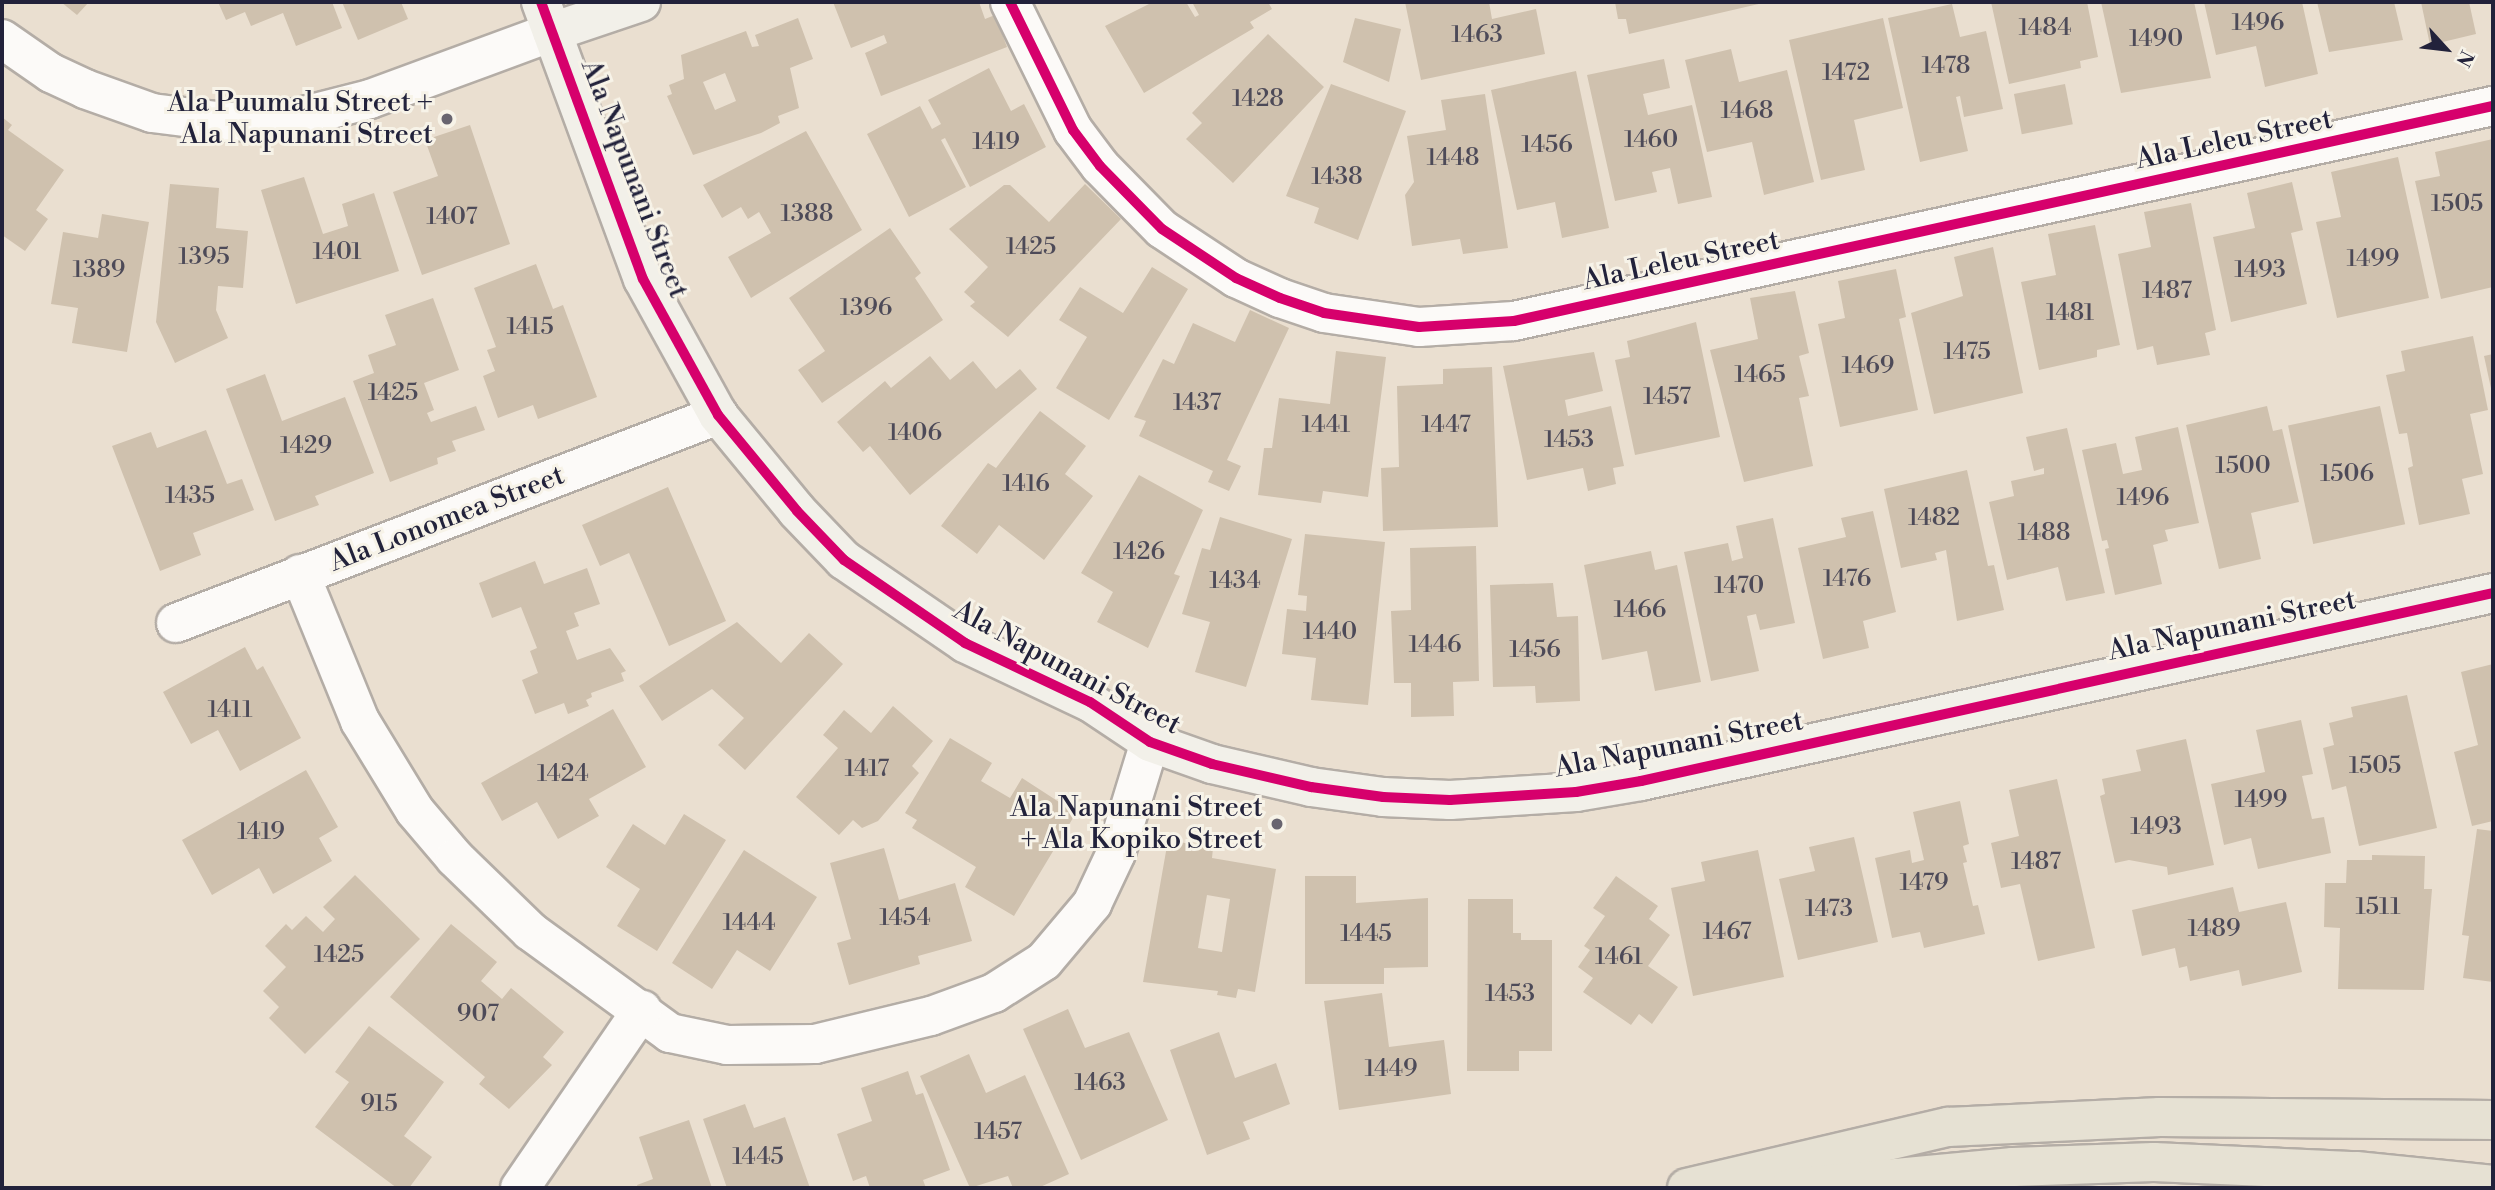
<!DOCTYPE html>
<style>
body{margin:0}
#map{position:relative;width:2495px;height:1190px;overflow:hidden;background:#eadfd0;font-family:"Libre Bodoni",serif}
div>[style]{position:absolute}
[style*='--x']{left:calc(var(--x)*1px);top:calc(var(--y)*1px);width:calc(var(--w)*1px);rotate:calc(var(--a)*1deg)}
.building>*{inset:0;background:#cfc1ae;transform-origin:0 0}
.roads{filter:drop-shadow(2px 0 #b4ada6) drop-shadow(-2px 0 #b4ada6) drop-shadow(0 2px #b4ada6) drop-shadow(0 -2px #b4ada6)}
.street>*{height:38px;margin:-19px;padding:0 19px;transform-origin:19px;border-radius:19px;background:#fcfaf8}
.secondary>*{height:38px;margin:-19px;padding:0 19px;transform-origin:19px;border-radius:19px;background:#f2f0e9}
.highway>*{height:38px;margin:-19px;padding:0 19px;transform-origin:19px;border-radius:19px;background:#e6e1d3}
.cycleway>*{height:10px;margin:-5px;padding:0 5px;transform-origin:5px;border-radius:5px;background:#d6006c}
.dots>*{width:19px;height:19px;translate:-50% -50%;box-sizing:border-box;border:4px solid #f7f3e8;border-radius:50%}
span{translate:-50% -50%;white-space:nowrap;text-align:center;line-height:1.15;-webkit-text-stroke:6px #f7f3e8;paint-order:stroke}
.number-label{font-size:24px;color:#4d4a58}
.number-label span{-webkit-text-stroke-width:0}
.poi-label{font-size:28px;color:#22223b}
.right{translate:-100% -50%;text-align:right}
.street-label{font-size:28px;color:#22223b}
.frame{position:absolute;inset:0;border:4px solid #22223b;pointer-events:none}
.north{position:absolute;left:2411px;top:14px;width:70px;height:70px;-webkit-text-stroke:5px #f7f3e8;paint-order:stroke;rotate:117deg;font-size:19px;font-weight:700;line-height:28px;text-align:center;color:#22223b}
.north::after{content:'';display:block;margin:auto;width:24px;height:32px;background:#22223b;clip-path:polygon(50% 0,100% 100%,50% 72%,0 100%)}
</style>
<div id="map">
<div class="building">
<i style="clip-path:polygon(61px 2px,89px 2px,77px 15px)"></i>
<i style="clip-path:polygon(218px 2px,332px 2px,342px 28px,296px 46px,283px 13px,251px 26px,245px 12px,226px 20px)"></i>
<i style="clip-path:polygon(342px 2px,401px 2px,408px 19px,358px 40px)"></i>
<i style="clip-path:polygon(833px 2px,979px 2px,985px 19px,995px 15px,1007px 47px,881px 96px,865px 53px,887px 43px,884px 35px,851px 48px)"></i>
<i style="clip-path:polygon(1153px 2px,1186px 2px,1195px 17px,1199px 15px,1192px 2px,1268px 2px,1272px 9px,1250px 22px,1254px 28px,1144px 93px,1105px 26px)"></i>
<i style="clip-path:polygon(1405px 2px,1489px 2px,1492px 19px,1536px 9px,1545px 54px,1421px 80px)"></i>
<i style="clip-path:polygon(1615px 2px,1763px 2px,1763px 3px,1629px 34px,1626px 19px,1618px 19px)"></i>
<i style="clip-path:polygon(1991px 2px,2087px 2px,2098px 57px,2080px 61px,2081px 68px,2009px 84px)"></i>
<i style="clip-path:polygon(2101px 2px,2194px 2px,2211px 78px,2121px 93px)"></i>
<i style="clip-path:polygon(2204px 2px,2302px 2px,2318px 74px,2265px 87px,2256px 46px,2216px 55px)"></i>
<i style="clip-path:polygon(2317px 2px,2394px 2px,2403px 40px,2329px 52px)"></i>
<i style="clip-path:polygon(2421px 2px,2469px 2px,2476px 34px,2430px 45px)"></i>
<i style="clip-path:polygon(1952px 4px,1960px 37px,1986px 31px,2003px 109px,1964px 117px,1960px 96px,1956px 97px,1968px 151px,1920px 162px,1888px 18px)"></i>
<i style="clip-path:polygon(evenodd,798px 18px,813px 59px,790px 68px,799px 108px,778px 116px,780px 123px,761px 133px,693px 155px,667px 96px,672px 94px,669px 85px,684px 79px,681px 55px,746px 31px,752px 47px,759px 46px,755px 35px,798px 18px,725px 73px,736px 101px,715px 110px,703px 82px,725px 73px)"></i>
<i style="clip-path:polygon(1355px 18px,1401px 29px,1389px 82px,1343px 62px)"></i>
<i style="clip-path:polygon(1883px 18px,1903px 108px,1854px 120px,1865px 170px,1821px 180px,1789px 40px)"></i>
<i style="clip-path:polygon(1268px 34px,1324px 87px,1233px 183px,1186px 139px,1202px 123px,1192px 113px)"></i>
<i style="clip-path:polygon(1731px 49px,1739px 82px,1787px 70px,1814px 182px,1764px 195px,1752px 142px,1707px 152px,1685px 60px)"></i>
<i style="clip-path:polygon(1664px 59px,1670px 88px,1643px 94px,1648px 115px,1692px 105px,1712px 197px,1678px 204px,1670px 168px,1652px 172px,1657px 192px,1615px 201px,1587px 75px)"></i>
<i style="clip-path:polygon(989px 68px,1011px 111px,1024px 104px,1046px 147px,970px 187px,945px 138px,941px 140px,966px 187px,909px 217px,867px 134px,920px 106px,932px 129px,941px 124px,928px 100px)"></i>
<i style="clip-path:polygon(1576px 71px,1609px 228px,1562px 238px,1555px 202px,1517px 210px,1491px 90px)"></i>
<i style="clip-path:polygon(1331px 84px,1406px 111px,1358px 240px,1314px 223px,1319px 208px,1286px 196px)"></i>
<i style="left:2065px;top:84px;width:41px;height:52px;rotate:79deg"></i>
<i style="clip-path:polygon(1485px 94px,1508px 248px,1463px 254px,1460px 239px,1412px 246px,1405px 195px,1414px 182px,1407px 136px,1446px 130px,1441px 100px)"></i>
<i style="clip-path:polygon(2px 117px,12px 125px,8px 130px,64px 170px,36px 210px,48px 219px,25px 251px,2px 235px)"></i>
<i style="clip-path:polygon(470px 125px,510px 244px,422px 275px,393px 192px,438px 176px,425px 140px)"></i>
<i style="clip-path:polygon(806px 131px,862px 230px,751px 298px,728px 257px,771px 233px,759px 212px,748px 219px,741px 207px,722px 218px,703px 185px)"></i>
<i style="clip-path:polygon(2493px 139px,2493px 287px,2441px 299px,2415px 181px,2440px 176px,2435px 152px)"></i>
<i style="clip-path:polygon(2398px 157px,2429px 298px,2337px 318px,2316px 222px,2341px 217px,2331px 172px)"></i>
<i style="clip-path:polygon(304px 177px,323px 234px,348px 226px,342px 204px,374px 193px,399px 271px,296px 304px,261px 190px)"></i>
<i style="clip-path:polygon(2292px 182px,2303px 230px,2291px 233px,2307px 304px,2231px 322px,2213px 237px,2255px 228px,2247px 193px)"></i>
<i style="clip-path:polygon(170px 184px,219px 188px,216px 228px,248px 231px,243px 288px,218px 286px,216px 310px,228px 338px,175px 363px,156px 322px)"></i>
<i style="clip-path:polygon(1085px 184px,1121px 219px,1008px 337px,970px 306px,975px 302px,964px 292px,988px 267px,949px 229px,1004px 185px,1010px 185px,1049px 222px)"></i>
<i style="clip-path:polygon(2191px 203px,2216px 330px,2205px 333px,2210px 355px,2157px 365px,2153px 346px,2137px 350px,2118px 254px,2151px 247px,2144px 212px)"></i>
<i style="clip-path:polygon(102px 214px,149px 222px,127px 352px,72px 343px,78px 308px,51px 304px,63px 232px,98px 238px)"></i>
<i style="clip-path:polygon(2095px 225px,2120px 345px,2097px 350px,2097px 357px,2039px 370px,2021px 282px,2056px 275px,2048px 234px)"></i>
<i style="clip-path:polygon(890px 228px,921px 273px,915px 278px,943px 320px,822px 403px,798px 370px,825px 351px,789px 298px)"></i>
<i style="clip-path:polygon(1993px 247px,2023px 393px,1934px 414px,1911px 313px,1963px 296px,1954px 257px)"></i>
<i style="clip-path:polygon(536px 264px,553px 309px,563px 305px,597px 397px,538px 419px,533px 405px,498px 418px,483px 376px,495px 371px,487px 350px,496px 347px,474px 288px)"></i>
<i style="clip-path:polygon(1152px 267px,1188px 289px,1109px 420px,1056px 388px,1087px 337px,1059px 320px,1080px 287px,1123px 313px)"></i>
<i style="clip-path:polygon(1896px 269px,1906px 317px,1899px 319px,1918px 410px,1840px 427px,1818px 324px,1845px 318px,1838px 281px)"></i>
<i style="clip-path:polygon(1795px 291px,1809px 353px,1799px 356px,1809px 396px,1799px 398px,1813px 466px,1744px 482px,1710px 350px,1758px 339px,1750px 298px)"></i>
<i style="clip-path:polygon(433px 298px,459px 370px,424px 383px,434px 410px,427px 413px,431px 422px,476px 406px,485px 430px,452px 441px,456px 451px,437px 458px,438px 464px,390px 482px,353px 381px,374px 373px,368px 355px,396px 345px,385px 315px)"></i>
<i style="clip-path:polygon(1250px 310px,1289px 328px,1227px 460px,1241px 466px,1229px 491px,1208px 482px,1213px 471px,1139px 436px,1146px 421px,1134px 417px,1163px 359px,1174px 364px,1193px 323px,1235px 342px)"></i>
<i style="clip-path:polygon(1696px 322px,1720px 437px,1635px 455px,1615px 360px,1630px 357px,1627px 341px)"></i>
<i style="clip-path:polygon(2473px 336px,2488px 410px,2470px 414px,2483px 474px,2462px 479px,2470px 514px,2419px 525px,2408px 468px,2413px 466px,2407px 433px,2399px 434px,2386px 375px,2405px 371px,2401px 351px)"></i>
<i style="clip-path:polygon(1336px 351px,1386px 357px,1368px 497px,1323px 491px,1321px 503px,1258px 495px,1264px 448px,1272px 448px,1279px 398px,1330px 404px)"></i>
<i style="clip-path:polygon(1594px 352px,1603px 391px,1565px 400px,1568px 416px,1611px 406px,1624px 466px,1613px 468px,1616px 484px,1588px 491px,1583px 468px,1527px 480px,1503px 366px)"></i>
<i style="clip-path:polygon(2493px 354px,2493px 393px,2492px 393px,2484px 356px)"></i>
<i style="clip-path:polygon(930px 356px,950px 380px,973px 361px,996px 389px,1020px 369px,1037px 389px,910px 495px,870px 446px,863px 452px,837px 422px,885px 381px,891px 388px)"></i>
<i style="clip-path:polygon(1492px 367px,1498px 527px,1383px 531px,1381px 468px,1399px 467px,1397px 386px,1443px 384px,1443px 369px)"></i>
<i style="clip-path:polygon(265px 374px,282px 421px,345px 397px,374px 473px,315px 496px,319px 505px,275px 521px,226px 389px)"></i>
<i style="clip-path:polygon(2267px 406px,2273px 431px,2282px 429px,2299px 502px,2251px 513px,2261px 559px,2219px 569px,2186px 425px)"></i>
<i style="left:2380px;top:406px;width:121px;height:94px;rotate:78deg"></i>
<i style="clip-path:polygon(1040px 411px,1086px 446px,1065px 474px,1093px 496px,1044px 560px,999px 525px,977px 554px,941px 526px,988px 463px,996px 468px)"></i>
<i style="clip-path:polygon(2178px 427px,2199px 523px,2165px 530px,2168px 541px,2153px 545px,2162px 584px,2115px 595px,2105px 549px,2109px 548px,2107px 540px,2102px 541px,2082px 450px,2116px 443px,2123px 474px,2142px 470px,2135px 437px)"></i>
<i style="clip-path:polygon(2067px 428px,2105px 593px,2066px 601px,2058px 567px,2007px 580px,1989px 502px,2014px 496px,2011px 481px,2044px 474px,2044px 468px,2034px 471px,2026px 437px)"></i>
<i style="clip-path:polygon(206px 430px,227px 484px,242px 479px,254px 510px,193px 533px,201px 555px,160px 571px,112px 446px,151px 432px,157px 448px)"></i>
<i style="clip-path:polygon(1967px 470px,1988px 566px,1994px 565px,2004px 610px,1957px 621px,1946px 550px,1935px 553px,1937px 560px,1901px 568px,1884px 489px)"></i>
<i style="clip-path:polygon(1139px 475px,1203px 510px,1174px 574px,1180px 576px,1148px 648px,1097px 622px,1113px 592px,1081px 573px)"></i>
<i style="clip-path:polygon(668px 487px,726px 621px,669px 646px,629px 553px,600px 566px,582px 525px)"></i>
<i style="clip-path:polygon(1873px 511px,1896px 612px,1863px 621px,1869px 648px,1823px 659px,1798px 548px,1846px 537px,1841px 518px)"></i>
<i style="clip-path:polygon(1220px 517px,1292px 539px,1246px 687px,1195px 672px,1210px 622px,1182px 614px,1202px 548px,1210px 550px)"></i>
<i style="clip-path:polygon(1773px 518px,1795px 623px,1760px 630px,1756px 614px,1747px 616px,1759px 671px,1711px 681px,1684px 552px,1728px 543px,1732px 561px,1743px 558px,1736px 526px)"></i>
<i style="clip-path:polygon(1305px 534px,1385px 542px,1368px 705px,1311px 700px,1316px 658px,1282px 654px,1287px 609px,1306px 611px,1307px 596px,1298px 595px)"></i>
<i style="clip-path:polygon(1476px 546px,1479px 681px,1453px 682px,1454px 716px,1411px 717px,1411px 683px,1394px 683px,1391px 611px,1411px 610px,1410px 548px)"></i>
<i style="clip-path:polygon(1651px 551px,1655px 570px,1677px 565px,1701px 682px,1655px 691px,1647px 651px,1602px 660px,1584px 565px)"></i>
<i style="clip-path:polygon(535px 561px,544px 584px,587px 568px,600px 604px,574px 613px,579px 626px,566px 631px,577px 660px,610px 648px,626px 671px,621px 673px,624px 681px,591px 693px,592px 697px,586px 700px,589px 706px,568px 714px,564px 703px,535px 714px,522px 680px,538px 673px,530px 651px,537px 648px,521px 607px,492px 618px,479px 583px)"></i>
<i style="clip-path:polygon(1553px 583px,1557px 617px,1578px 616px,1580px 701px,1536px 703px,1535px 686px,1493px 687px,1490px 585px)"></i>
<i style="clip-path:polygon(737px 622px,781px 663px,809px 633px,843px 664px,745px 770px,718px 745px,744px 718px,712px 689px,662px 721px,639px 686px)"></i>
<i style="clip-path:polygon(245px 647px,257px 670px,263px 666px,301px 738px,240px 771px,218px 730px,191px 744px,163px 692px)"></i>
<i style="clip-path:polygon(2493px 664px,2493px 821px,2472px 826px,2454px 752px,2478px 745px,2461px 672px)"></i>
<i style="clip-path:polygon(2407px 695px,2437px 828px,2359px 846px,2346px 786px,2332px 790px,2323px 748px,2334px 745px,2329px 723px,2353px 717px,2351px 707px)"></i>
<i style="clip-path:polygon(893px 706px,933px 741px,912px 766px,919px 773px,878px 821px,862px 828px,853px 820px,839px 835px,796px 797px,838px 748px,823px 735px,844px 710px,871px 733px)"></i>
<i style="clip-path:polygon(613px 709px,646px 767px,589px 799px,599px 816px,558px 839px,537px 802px,502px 821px,481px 783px)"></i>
<i style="clip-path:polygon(2301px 720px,2313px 774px,2302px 776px,2312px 819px,2324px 817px,2331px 853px,2258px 869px,2251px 838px,2224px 845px,2211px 784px,2265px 772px,2256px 730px)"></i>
<i style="clip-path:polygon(950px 738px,992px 763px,981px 781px,1010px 798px,1022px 778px,1076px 813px,1014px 916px,965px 887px,976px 867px,912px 828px,917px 820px,905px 813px)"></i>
<i style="clip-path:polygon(2186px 739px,2214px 865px,2168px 875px,2167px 867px,2129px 860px,2115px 863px,2100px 796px,2105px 794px,2102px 779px,2141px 771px,2136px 750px)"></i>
<i style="clip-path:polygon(306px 770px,338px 827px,319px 838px,332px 861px,273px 894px,259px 868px,212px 895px,182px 840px)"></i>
<i style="clip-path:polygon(2057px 779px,2095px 948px,2038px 961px,2020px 884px,2001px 888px,1991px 843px,2019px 836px,2009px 790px)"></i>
<i style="clip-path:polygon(1960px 801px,1969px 844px,1963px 846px,1967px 862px,1963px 863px,1973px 906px,1978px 905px,1985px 934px,1924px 948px,1920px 932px,1892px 938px,1875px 858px,1910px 850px,1912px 863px,1924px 860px,1913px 812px)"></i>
<i style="clip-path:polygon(684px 814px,726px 840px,657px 951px,617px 926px,640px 889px,606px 867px,633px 824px,665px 845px)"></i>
<i style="clip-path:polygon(2477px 829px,2493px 831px,2493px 982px,2463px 978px,2469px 936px,2462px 935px)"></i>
<i style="clip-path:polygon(1854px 837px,1878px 942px,1798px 960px,1779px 879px,1815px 871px,1809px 847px)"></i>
<i style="clip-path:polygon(evenodd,1168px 840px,1213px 848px,1212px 858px,1276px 869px,1255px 992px,1238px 989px,1236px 998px,1217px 995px,1218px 991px,1143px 982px,1168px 840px,1207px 895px,1230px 899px,1222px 952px,1198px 948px,1207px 895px)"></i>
<i style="clip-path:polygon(884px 848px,899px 900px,955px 883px,972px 941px,918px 956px,920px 964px,849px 985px,837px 943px,851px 939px,830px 863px)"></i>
<i style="clip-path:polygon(744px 850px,817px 897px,770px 971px,737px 950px,712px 989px,672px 963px)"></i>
<i style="clip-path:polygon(1758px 850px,1784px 977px,1693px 996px,1671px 888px,1705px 881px,1701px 862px)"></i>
<i style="clip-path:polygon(2372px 855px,2425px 856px,2424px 889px,2432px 889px,2424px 990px,2338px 989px,2340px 928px,2324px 927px,2325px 883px,2346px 883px,2347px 860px,2372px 860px)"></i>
<i style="clip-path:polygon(355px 875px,420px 939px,305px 1054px,269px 1018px,279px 1007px,263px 991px,286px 967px,265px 946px,286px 924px,292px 930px,306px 916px,323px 932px,335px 919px,323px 907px)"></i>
<i style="clip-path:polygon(1305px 876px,1356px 876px,1356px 903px,1428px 898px,1428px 967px,1384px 968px,1384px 984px,1305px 984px)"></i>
<i style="clip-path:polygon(1616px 876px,1658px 906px,1649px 919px,1670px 935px,1648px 966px,1678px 987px,1652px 1024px,1639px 1014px,1631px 1025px,1583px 992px,1593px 978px,1578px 967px,1590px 950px,1584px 946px,1605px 916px,1593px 908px)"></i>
<i style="clip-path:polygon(2233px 887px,2239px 912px,2286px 902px,2302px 972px,2242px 986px,2239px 970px,2190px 981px,2187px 966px,2179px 968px,2175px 948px,2142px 956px,2132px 910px)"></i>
<i style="clip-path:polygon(1468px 899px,1513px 899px,1513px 933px,1521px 933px,1521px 940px,1552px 940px,1552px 1051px,1519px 1051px,1519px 1071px,1467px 1071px)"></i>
<i style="clip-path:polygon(451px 924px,497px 962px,481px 981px,502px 999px,511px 988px,564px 1032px,543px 1057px,552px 1065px,509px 1109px,479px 1084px,485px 1077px,390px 997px)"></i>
<i style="clip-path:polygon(1382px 993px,1389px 1047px,1444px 1040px,1451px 1094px,1339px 1110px,1324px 1001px)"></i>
<i style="clip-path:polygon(1068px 1009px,1085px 1048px,1129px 1032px,1168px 1120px,1081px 1160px,1023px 1029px)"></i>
<i style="clip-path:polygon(369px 1026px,444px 1082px,404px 1136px,432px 1157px,409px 1188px,397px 1188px,315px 1127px,349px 1082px,335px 1072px)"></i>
<i style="clip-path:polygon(1219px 1032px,1235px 1078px,1276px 1063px,1290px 1104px,1243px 1122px,1250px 1139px,1207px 1155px,1170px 1050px)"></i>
<i style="clip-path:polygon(969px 1054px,986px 1093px,1025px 1075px,1069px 1174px,1038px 1188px,1013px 1188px,1008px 1176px,970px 1188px,920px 1076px)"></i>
<i style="clip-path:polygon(908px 1071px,916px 1095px,923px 1093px,950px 1170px,923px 1180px,926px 1188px,870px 1188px,866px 1176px,853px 1181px,837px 1134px,872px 1121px,861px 1088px)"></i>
<i style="clip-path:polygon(745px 1104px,754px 1128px,785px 1117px,810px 1188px,727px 1188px,703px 1119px)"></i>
<i style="clip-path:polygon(689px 1120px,712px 1188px,638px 1188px,637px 1185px,653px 1179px,639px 1137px)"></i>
</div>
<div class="roads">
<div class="street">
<i style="--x:1010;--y:2;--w:143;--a:63.8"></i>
<i style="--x:1073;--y:130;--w:45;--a:53.1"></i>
<i style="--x:1100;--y:166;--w:88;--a:45.5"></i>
<i style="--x:1162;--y:229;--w:89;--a:33.5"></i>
<i style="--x:1236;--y:278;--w:48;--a:24.4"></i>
<i style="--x:1280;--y:298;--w:46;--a:18.8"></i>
<i style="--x:1324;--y:313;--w:96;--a:8.4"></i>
<i style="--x:1419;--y:327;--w:95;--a:-3.6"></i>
<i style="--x:1514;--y:321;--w:1002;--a:-12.39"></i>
<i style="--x:2;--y:39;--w:60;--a:34.8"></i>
<i style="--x:51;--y:73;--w:38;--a:25"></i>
<i style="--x:85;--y:89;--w:71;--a:19.7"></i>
<i style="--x:152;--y:113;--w:74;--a:7"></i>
<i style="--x:225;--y:122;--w:71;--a:-3.2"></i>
<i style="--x:296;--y:118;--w:76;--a:-14.4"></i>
<i style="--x:370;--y:99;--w:194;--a:-20.2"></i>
<i style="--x:300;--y:574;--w:159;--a:67.8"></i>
<i style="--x:360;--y:721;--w:105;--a:58.6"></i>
<i style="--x:415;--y:811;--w:62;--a:49.6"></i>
<i style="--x:455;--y:858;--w:105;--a:44.2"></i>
<i style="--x:530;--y:931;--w:173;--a:36.1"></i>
<i style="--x:670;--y:1033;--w:58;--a:11.9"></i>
<i style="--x:727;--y:1045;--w:88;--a:-0.7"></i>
<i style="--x:815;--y:1044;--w:119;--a:-13.6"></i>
<i style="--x:931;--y:1016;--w:67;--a:-20.1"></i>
<i style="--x:994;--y:993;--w:59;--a:-32.6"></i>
<i style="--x:1044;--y:961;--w:75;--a:-49.9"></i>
<i style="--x:1092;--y:904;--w:56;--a:-64.8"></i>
<i style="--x:1116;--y:853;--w:116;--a:-73"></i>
<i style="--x:176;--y:623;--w:581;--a:-20.99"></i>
<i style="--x:520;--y:1188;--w:216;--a:-55.6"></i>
</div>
<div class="secondary">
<i style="--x:541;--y:2;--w:295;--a:69.8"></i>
<i style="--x:643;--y:279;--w:155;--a:61.1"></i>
<i style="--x:718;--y:415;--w:124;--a:50.5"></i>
<i style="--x:797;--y:511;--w:68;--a:46.2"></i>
<i style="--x:844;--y:560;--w:147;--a:34.4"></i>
<i style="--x:965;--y:643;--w:138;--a:25.3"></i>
<i style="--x:1090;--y:702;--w:72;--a:33.7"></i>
<i style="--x:1150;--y:742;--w:66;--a:19.5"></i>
<i style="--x:1212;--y:764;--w:102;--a:13.1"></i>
<i style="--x:1311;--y:787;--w:73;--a:7.9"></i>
<i style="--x:1383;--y:797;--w:67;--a:2.6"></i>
<i style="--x:1450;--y:800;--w:126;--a:-3.6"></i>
<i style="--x:1576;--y:792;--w:66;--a:-9.6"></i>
<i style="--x:1641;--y:781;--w:872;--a:-12.44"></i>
<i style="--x:552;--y:32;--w:94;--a:-18.6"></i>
</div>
<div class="highway">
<i style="--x:1687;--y:1188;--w:268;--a:-13.2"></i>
<i style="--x:1948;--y:1127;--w:212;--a:-2.7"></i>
<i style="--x:2160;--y:1117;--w:333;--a:0.5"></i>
<i style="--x:1790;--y:1188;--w:224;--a:-5.4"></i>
<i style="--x:2013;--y:1167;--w:141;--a:-2"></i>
<i style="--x:2154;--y:1162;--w:202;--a:2.6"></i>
<i style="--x:2356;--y:1171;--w:138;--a:5.8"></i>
</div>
</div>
<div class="cycleway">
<i style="--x:541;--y:2;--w:295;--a:69.8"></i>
<i style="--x:643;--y:279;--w:155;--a:61.1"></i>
<i style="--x:718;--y:415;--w:124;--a:50.5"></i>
<i style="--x:797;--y:511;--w:68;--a:46.2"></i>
<i style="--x:844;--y:560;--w:147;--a:34.4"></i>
<i style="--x:965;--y:643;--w:138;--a:25.3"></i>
<i style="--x:1090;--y:702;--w:72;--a:33.7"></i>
<i style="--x:1150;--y:742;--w:66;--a:19.5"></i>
<i style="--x:1212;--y:764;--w:102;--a:13.1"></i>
<i style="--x:1311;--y:787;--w:73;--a:7.9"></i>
<i style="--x:1383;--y:797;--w:67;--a:2.6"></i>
<i style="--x:1450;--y:800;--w:126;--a:-3.6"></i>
<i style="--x:1576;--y:792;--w:66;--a:-9.6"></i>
<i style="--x:1641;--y:781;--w:872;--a:-12.44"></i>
<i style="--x:1010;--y:2;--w:143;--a:63.8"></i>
<i style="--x:1073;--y:130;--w:45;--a:53.1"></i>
<i style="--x:1100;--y:166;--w:88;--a:45.5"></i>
<i style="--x:1162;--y:229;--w:89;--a:33.5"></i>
<i style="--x:1236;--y:278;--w:48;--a:24.4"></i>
<i style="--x:1280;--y:298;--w:46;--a:18.8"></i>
<i style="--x:1324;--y:313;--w:96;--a:8.4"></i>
<i style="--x:1419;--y:327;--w:95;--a:-3.6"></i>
<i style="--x:1514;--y:321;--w:1002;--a:-12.39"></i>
</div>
<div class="dots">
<i style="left:447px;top:119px;background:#68646f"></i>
<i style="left:1277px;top:824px;background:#68646f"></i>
</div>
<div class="number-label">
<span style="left:2258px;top:24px">1496</span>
<span style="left:2045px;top:29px">1484</span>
<span style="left:1477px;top:36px">1463</span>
<span style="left:2156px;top:40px">1490</span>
<span style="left:1946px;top:67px">1478</span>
<span style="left:1846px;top:74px">1472</span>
<span style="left:1258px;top:100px">1428</span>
<span style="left:1747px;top:112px">1468</span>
<span style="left:1651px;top:141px">1460</span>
<span style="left:996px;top:143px">1419</span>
<span style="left:1547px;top:146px">1456</span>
<span style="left:1453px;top:159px">1448</span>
<span style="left:1337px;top:178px">1438</span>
<span style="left:2457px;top:205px">1505</span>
<span style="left:807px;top:215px">1388</span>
<span style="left:452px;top:218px">1407</span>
<span style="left:1031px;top:248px">1425</span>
<span style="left:337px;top:253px">1401</span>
<span style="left:204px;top:258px">1395</span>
<span style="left:2373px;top:260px">1499</span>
<span style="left:99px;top:271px">1389</span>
<span style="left:2260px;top:271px">1493</span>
<span style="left:2167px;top:292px">1487</span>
<span style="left:866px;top:309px">1396</span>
<span style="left:2070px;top:314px">1481</span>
<span style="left:530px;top:328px">1415</span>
<span style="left:1967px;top:353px">1475</span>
<span style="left:1868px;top:367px">1469</span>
<span style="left:1760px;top:376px">1465</span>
<span style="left:393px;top:394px">1425</span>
<span style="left:1667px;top:398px">1457</span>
<span style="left:1197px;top:404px">1437</span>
<span style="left:1326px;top:426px">1441</span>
<span style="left:1446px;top:426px">1447</span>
<span style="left:915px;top:434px">1406</span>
<span style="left:1569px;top:441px">1453</span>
<span style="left:306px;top:447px">1429</span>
<span style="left:2243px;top:467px">1500</span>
<span style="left:2347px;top:475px">1506</span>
<span style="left:1026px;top:485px">1416</span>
<span style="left:190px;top:497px">1435</span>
<span style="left:2143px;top:499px">1496</span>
<span style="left:1934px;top:519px">1482</span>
<span style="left:2044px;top:534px">1488</span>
<span style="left:1139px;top:553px">1426</span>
<span style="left:1847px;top:580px">1476</span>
<span style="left:1235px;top:582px">1434</span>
<span style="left:1739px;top:587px">1470</span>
<span style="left:1640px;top:611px">1466</span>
<span style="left:1330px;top:633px">1440</span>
<span style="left:1435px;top:646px">1446</span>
<span style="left:1535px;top:651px">1456</span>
<span style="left:230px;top:711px">1411</span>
<span style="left:2375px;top:767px">1505</span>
<span style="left:867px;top:770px">1417</span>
<span style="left:563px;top:775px">1424</span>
<span style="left:2261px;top:801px">1499</span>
<span style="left:2156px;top:828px">1493</span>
<span style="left:261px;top:833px">1419</span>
<span style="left:2036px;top:863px">1487</span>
<span style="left:1924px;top:884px">1479</span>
<span style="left:2378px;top:908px">1511</span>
<span style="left:1829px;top:910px">1473</span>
<span style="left:905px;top:919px">1454</span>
<span style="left:749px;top:924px">1444</span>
<span style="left:2214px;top:930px">1489</span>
<span style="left:1727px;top:933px">1467</span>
<span style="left:1366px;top:935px">1445</span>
<span style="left:339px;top:956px">1425</span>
<span style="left:1619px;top:958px">1461</span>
<span style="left:1510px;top:995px">1453</span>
<span style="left:478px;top:1015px">907</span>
<span style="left:1391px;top:1070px">1449</span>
<span style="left:1100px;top:1084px">1463</span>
<span style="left:379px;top:1105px">915</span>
<span style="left:998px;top:1133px">1457</span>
<span style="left:758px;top:1158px">1445</span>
</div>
<div class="poi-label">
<span class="right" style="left:433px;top:119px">Ala Puumalu Street +<br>Ala Napunani Street</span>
<span class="right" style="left:1263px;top:824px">Ala Napunani Street<br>+ Ala Kopiko Street</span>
</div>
<div class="street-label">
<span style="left:2234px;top:140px;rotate:-12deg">Ala Leleu Street</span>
<span style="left:634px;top:179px;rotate:69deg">Ala Napunani Street</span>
<span style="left:1681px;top:261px;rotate:-12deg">Ala Leleu Street</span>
<span style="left:447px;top:519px;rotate:-21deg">Ala Lonomea Street</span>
<span style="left:2232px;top:626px;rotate:-12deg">Ala Napunani Street</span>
<span style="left:1067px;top:668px;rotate:28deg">Ala Napunani Street</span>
<span style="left:1679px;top:745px;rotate:-11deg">Ala Napunani Street</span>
</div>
<div class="frame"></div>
<div class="north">N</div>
</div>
